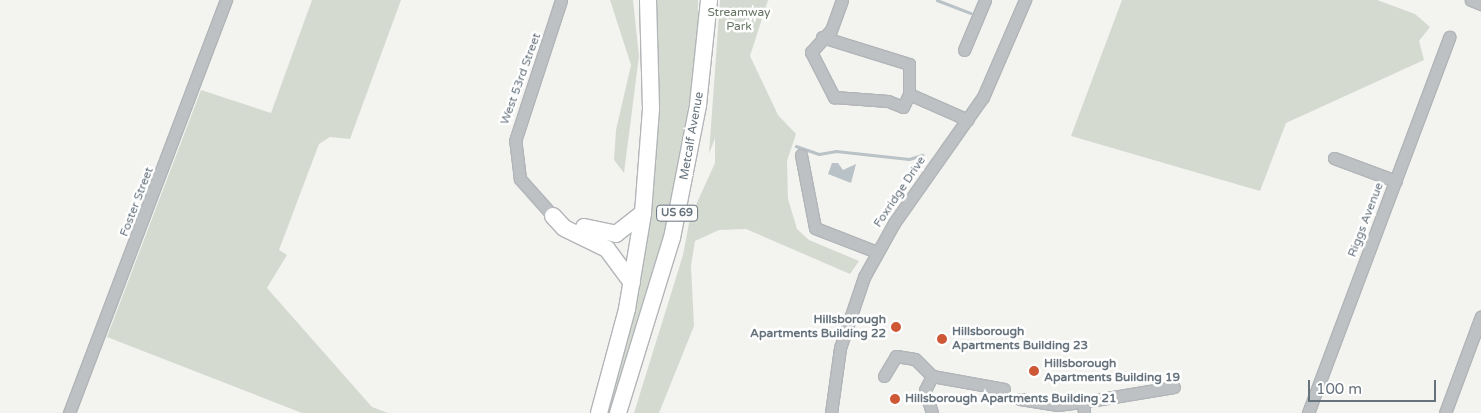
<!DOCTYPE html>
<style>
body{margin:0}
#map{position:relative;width:1481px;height:413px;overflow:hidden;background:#f3f3f0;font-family:"Varela Round",sans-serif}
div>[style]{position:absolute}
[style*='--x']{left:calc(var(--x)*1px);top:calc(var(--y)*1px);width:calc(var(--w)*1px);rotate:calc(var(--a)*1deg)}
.green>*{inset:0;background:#d5dad1}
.water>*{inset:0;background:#b9c2c6}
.stream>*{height:2.5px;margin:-1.25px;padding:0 1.25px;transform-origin:1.25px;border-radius:1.25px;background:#b9c2c6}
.roads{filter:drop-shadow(1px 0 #b2b5b8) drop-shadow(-1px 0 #b2b5b8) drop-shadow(0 1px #b2b5b8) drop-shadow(0 -1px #b2b5b8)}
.minor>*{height:11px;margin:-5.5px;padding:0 5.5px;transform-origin:5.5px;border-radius:5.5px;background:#bdc1c3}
.highway>*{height:16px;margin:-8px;padding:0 8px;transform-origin:8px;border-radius:8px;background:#fff}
.dots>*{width:14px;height:14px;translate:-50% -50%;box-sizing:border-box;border:2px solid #fff;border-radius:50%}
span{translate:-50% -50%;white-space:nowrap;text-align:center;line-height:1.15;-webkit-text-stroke:5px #fff;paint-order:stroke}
.shield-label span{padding:1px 4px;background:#fff;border:1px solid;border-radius:4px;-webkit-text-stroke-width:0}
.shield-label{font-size:11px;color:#66737d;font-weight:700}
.park-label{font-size:12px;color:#677564}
.street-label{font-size:12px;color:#66737d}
.poi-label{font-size:12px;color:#66737d;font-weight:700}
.right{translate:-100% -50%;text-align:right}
.left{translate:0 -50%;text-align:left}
.scale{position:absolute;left:1308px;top:380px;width:128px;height:22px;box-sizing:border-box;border:2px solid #66737d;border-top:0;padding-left:6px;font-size:15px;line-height:18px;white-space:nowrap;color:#66737d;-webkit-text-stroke:4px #fff;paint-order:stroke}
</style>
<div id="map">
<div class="green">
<i style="clip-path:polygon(312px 0,401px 0,350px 139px,330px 137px,319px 144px,279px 250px,287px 255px,267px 288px,372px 407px,388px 413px,302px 413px,107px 337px,201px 90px,271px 113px)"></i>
<i style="clip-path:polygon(610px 0,633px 0,639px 56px,624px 173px,614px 160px,616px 130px,631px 65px)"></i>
<i style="clip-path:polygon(654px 0,698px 0,698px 52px,663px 249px,612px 413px,603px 413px,633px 304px)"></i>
<i style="clip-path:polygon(720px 0,768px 0,750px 56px,778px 115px,796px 134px,787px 161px,788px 199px,797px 229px,809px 240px,859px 261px,850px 274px,746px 229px,719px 230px,695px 241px,691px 266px,694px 326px,659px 413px,634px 413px,683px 255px,690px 218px,715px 163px,715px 138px,709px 154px)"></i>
<i style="clip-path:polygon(1122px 0,1377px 0,1415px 14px,1430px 27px,1419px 41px,1424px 60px,1286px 123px,1260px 191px,1071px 136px)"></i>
</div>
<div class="water">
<i style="clip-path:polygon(832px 163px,838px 163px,843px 170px,856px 164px,851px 183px,828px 174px)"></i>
</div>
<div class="stream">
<i style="--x:937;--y:0;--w:36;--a:21"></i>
<i style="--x:796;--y:146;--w:24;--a:19"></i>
<i style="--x:819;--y:154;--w:17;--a:-10"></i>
<i style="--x:836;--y:151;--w:73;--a:6.3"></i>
<i style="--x:909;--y:159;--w:14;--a:-17"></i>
</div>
<div class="roads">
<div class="minor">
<i style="--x:842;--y:0;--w:32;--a:110"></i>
<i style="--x:831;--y:30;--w:30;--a:132"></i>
<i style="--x:811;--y:52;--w:51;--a:62.9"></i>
<i style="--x:834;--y:97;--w:54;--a:4.2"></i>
<i style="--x:888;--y:101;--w:16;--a:22"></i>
<i style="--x:903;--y:107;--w:14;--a:-65"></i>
<i style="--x:909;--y:94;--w:64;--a:23.8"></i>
<i style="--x:1471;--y:0;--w:11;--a:22"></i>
<i style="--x:822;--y:37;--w:91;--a:17.2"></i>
<i style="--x:909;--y:64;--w:30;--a:90"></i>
<i style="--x:964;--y:50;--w:54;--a:-67.2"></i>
<i style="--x:801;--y:155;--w:74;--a:79.1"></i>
<i style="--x:815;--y:228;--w:66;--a:21.2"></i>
<i style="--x:1334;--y:158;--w:66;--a:20.4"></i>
<i style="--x:553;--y:216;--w:50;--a:-131.7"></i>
<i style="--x:520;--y:179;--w:38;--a:-97"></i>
<i style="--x:515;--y:141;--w:148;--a:-71.9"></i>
<i style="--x:884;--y:376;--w:23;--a:-59"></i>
<i style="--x:896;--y:356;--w:19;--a:9"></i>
<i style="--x:915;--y:359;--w:24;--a:45"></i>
<i style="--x:1020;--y:399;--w:37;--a:9"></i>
<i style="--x:1057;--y:405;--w:26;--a:-7"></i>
<i style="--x:69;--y:413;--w:442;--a:-69.2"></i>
<i style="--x:831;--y:413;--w:66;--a:-82.1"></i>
<i style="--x:840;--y:348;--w:75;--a:-71.3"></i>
<i style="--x:864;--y:277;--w:62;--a:-60.9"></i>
<i style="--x:894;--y:223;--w:154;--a:-54.8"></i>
<i style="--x:983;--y:97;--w:106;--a:-66.6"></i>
<i style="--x:932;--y:413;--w:24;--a:-107"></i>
<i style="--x:925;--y:390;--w:16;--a:-63"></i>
<i style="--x:932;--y:376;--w:73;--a:10.2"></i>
<i style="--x:1084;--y:413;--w:11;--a:-95"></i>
<i style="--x:1083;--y:402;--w:92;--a:-9.4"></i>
<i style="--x:1308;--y:413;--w:402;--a:-69.4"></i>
<i style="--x:1445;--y:413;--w:103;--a:-69.6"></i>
</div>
<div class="highway">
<i style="--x:553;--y:216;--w:16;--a:47"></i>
<i style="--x:564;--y:228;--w:48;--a:26"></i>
<i style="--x:607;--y:249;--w:42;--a:53.7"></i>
<i style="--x:584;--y:227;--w:33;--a:12"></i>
<i style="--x:616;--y:234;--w:34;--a:-38"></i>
<i style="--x:599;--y:413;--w:108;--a:-74.9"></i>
<i style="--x:627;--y:309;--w:97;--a:-80.5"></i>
<i style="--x:643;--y:213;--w:105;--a:-85.6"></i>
<i style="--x:651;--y:108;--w:108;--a:-91.6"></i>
<i style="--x:618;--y:413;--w:183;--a:-72.9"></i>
<i style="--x:672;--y:238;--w:136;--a:-78.9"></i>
<i style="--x:698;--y:105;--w:106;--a:-84"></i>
</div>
</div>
<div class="dots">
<i style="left:896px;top:327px;background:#ce5735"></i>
<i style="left:942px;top:339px;background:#ce5735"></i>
<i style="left:1034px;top:371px;background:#ce5735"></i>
<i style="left:895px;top:399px;background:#ce5735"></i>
</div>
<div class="shield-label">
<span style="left:677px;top:213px">US 69</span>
</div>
<div class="park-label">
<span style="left:739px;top:20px">Streamway<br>Park</span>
</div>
<div class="street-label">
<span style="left:521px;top:79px;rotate:-70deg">West 53rd Street</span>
<span style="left:692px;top:136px;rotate:-80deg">Metcalf Avenue</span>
<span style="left:900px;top:192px;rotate:-56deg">Foxridge Drive</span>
<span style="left:137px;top:202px;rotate:-69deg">Foster Street</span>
<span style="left:1366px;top:220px;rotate:-69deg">Riggs Avenue</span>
</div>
<div class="poi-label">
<span class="right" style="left:886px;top:327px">Hillsborough<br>Apartments Building 22</span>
<span class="left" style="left:952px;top:339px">Hillsborough<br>Apartments Building 23</span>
<span class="left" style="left:1044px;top:371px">Hillsborough<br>Apartments Building 19</span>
<span class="left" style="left:905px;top:399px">Hillsborough Apartments Building 21</span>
</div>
<div class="scale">100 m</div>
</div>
